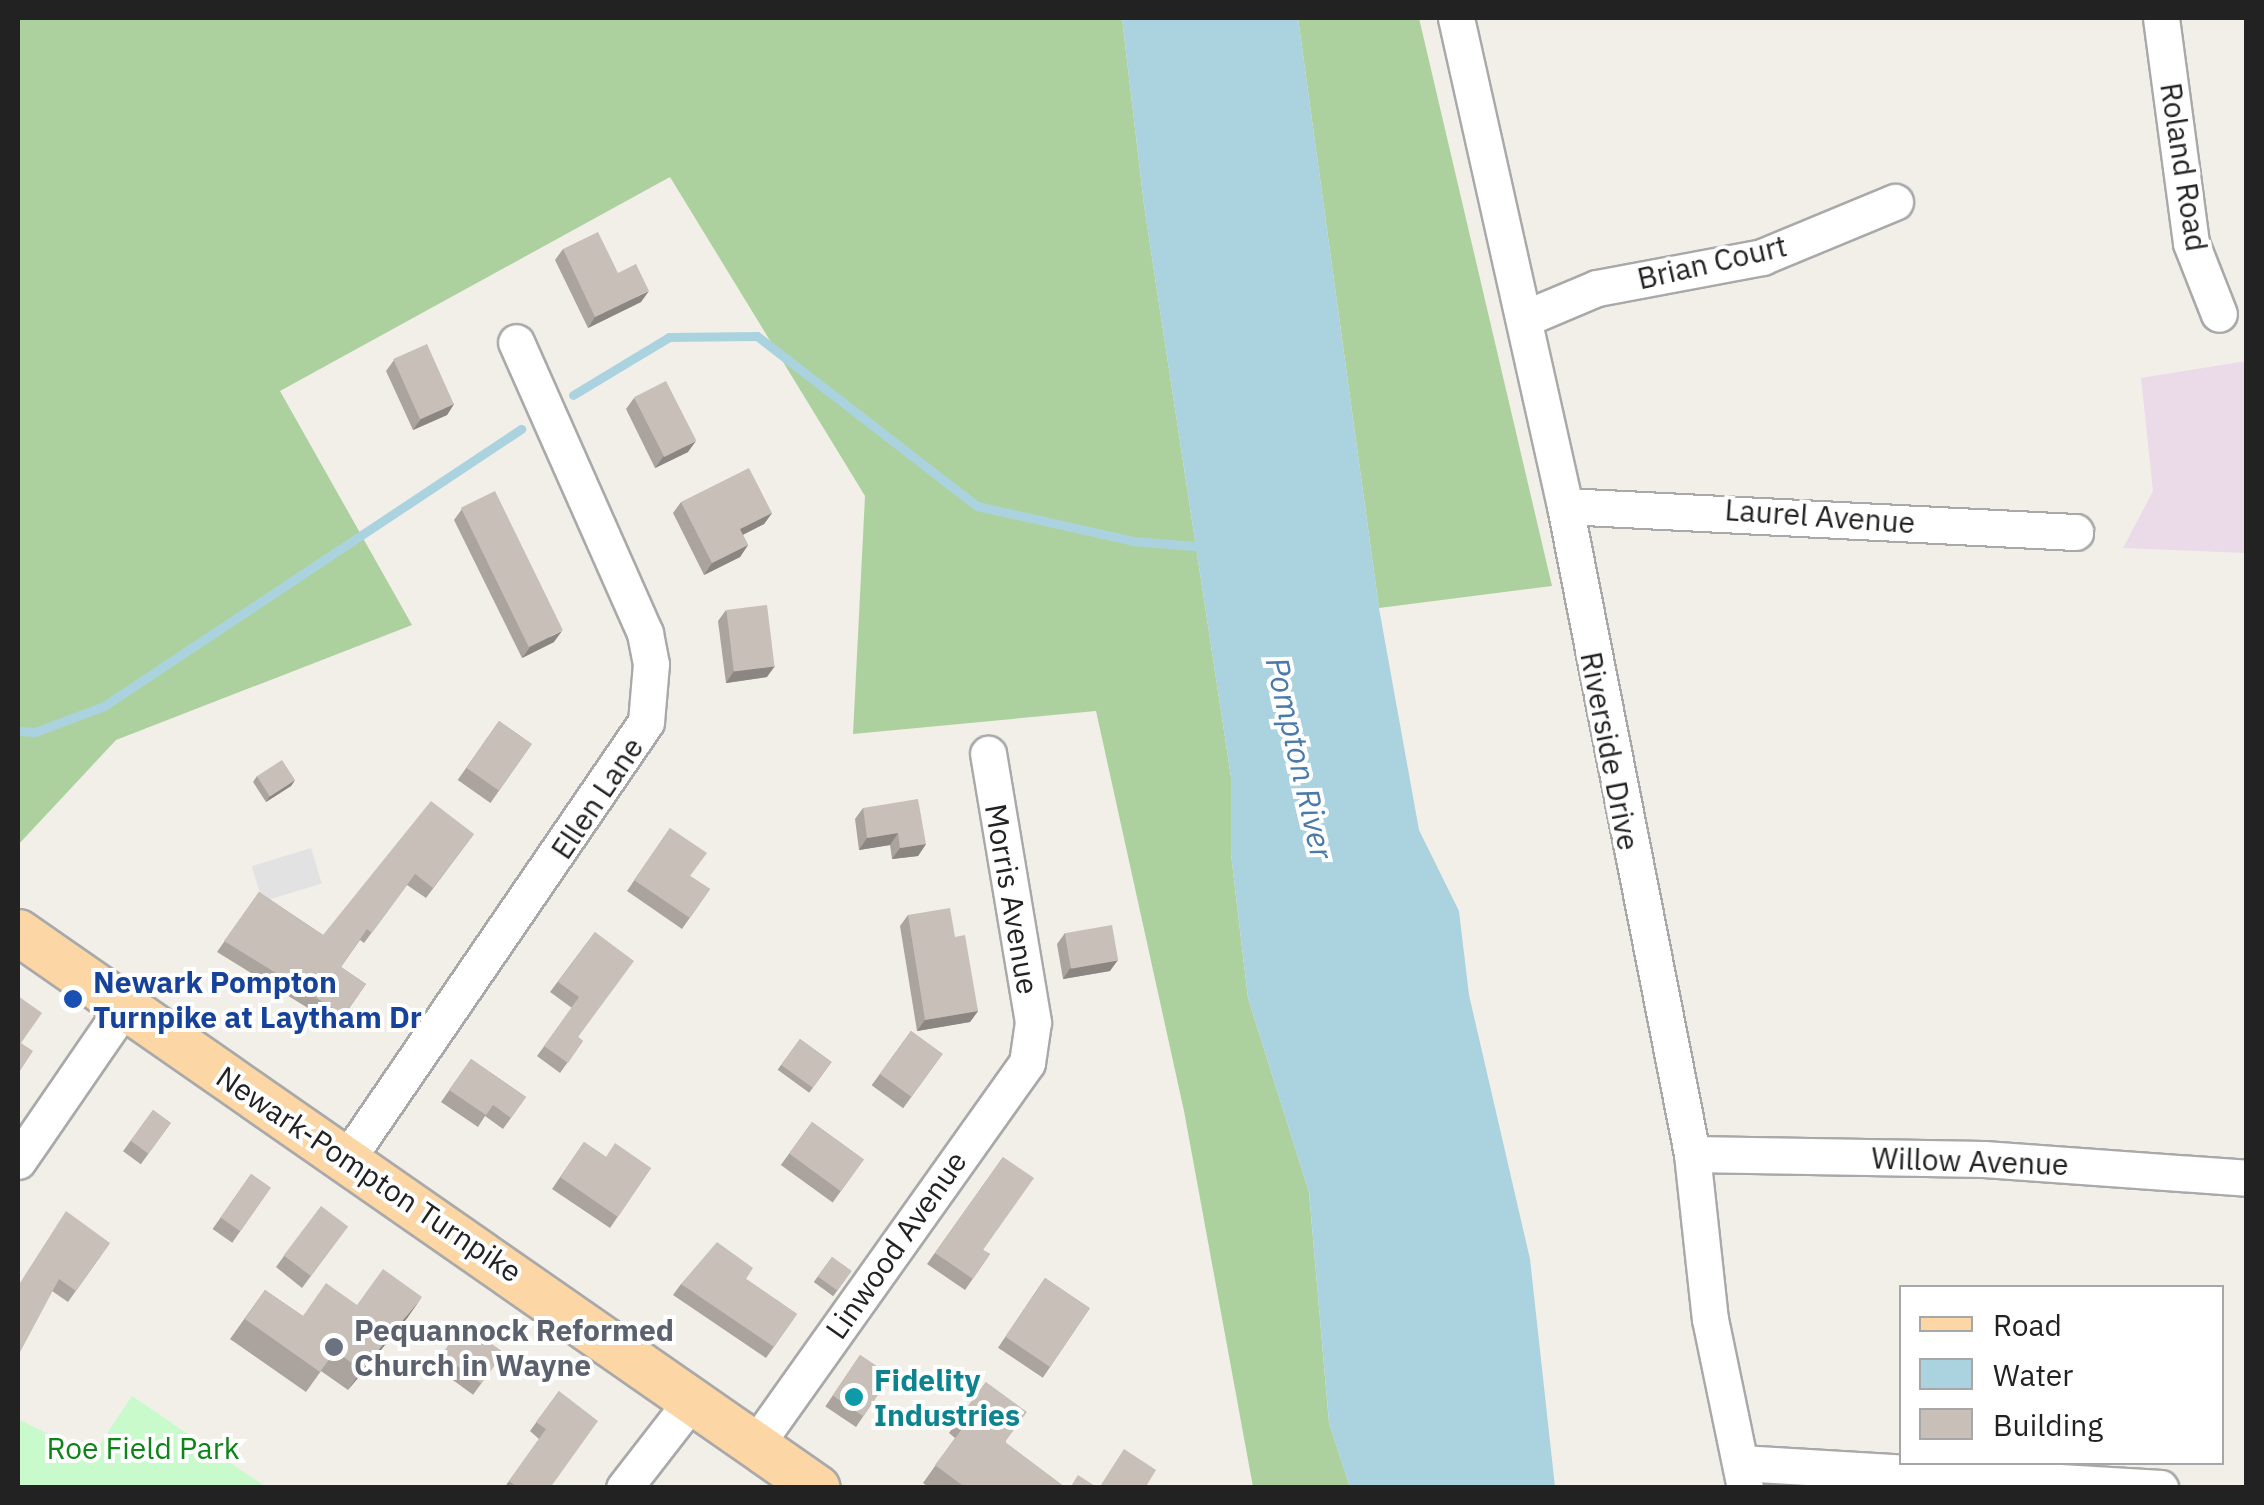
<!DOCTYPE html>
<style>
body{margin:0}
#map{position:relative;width:2264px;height:1505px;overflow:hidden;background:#f2efe9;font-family:"IBM Plex Sans",sans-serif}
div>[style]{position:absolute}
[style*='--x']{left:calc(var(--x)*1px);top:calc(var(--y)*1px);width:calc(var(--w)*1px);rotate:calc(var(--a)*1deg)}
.industrial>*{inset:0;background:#ebdbe8}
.forest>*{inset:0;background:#add19e}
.park>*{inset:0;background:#c8facc}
.parking>*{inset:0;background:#e2e2e2;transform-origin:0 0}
.water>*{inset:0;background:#aad3df}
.stream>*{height:9px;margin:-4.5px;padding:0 4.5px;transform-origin:4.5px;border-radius:4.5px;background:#aad3df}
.roads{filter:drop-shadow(2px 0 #a9a9a9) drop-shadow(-2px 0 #a9a9a9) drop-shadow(0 2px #a9a9a9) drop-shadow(0 -2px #a9a9a9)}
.minor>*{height:35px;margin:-17.5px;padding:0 17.5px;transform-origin:17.5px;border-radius:17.5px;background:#fff}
.major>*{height:45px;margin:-22.5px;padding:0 22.5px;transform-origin:22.5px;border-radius:22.5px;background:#fcd6a4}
.wall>*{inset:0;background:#aba49e;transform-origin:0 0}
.shaded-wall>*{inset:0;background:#8b8681}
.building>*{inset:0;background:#c7bfb8;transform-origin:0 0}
.dots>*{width:28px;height:28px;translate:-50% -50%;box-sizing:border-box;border:5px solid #fff;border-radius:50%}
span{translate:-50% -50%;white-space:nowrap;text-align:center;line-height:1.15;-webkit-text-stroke:8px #fff;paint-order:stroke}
.street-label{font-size:30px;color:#222}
.transit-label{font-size:30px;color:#164399;font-weight:700}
.left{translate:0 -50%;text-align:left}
.worship-label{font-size:30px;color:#5b616d;font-weight:700}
.culture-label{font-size:30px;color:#0d838f;font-weight:700}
.park-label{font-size:30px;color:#0c8416}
.water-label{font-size:32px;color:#4a7aab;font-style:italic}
.frame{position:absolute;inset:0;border:20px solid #222;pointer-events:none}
.legend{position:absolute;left:1899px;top:1285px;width:325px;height:180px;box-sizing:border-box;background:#fff;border:2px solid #a7a7a7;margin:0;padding:12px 18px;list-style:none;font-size:30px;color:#222}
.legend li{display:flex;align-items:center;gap:20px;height:50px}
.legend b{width:50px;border:2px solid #a7a7a7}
</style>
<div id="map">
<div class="industrial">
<i style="clip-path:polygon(2246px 361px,2246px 553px,2123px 548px,2153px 491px,2141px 378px)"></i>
</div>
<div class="forest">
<i style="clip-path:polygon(18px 18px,1122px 18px,1144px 205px,1231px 777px,1231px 854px,1248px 998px,1309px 1192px,1329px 1423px,1350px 1487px,1253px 1487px,1184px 1111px,1096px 711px,853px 734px,865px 496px,670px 177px,280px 391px,412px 625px,116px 740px,18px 845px)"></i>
<i style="clip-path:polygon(1298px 18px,1419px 18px,1552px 586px,1379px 608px)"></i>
</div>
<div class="park">
<i style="clip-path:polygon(132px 1396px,266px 1487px,18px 1487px,18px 1419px,92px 1456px)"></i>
</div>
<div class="parking">
<i style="left:311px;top:848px;width:37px;height:62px;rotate:73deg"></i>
</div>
<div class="water">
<i style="clip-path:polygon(1122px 18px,1298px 18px,1379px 608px,1419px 830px,1459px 911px,1469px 995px,1530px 1259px,1555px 1487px,1350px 1487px,1329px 1423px,1309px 1192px,1248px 998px,1231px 854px,1231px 777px,1144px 205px)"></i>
</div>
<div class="stream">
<i style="--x:573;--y:395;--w:112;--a:-31.1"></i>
<i style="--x:669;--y:337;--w:88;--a:-0.7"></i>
<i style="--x:757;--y:336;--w:278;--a:37.7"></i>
<i style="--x:977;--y:506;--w:160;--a:12.6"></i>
<i style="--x:1133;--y:541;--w:62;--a:4.6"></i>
<i style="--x:18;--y:731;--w:17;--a:3"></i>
<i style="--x:35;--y:732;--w:74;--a:-20.6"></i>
<i style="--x:104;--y:706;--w:501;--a:-33.59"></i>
</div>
<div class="roads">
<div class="minor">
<i style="--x:1456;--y:18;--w:500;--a:77.41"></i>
<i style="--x:1565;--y:506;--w:660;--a:78.91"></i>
<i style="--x:1692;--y:1154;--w:166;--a:83.8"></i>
<i style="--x:1710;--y:1319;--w:173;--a:78.3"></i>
<i style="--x:2161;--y:18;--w:227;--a:82.4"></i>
<i style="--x:2191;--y:243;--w:76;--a:68.5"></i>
<i style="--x:1528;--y:317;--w:75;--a:-22.8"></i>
<i style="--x:1597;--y:288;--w:168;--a:-10.6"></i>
<i style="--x:1762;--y:257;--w:144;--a:-22.5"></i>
<i style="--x:1565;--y:506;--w:511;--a:2.92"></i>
<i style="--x:1692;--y:1154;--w:292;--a:1"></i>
<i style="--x:1984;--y:1159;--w:263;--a:4.1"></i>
<i style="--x:347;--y:1159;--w:529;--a:-55.62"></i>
<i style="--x:646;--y:722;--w:58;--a:-85.1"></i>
<i style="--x:651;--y:664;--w:32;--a:-101"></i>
<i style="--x:645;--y:633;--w:318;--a:-113.9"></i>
<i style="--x:18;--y:1161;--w:187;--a:-55.5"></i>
<i style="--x:756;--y:1444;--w:468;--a:-54.6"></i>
<i style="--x:1027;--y:1063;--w:41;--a:-81.7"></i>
<i style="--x:1033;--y:1022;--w:272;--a:-99.5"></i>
<i style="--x:1741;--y:1463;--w:420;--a:3.4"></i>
<i style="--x:624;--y:1488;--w:113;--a:-52.2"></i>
</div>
<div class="major">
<i style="--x:18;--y:932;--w:973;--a:34.83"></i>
</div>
</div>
<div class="wall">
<i style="clip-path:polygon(563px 249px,618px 273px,641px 302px,588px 328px,555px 260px)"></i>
<i style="clip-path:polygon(394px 360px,454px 404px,447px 415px,413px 430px,386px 371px)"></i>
<i style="clip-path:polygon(634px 398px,688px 452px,655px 468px,626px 409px)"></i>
<i style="clip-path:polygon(681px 502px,772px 513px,764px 524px,743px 535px,748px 545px,740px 557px,704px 575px,673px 513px)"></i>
<i style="clip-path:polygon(462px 509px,554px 642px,522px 658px,454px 520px)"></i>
<i style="clip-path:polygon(726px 610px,767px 677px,726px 683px,718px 621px)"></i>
<i style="left:499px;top:721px;width:40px;height:72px;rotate:35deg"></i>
<i style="clip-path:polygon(257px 776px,295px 780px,291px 786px,266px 802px,253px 782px)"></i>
<i style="clip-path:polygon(863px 808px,926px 844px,918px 856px,892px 859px,890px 845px,859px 850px,855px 819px)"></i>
<i style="clip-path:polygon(670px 828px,690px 876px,710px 889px,682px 929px,627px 891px)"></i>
<i style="clip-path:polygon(474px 834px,426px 898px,407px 885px,364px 943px,360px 940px,341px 967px,366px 984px,337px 1026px,217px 952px,259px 892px,323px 935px)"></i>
<i style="clip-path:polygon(908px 915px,955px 937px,978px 1011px,970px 1022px,917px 1031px,900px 926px)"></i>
<i style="clip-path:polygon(595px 932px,578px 1037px,583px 1041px,560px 1073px,537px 1056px,572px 1008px,550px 992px)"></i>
<i style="clip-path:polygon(1065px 933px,1110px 971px,1063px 979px,1057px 944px)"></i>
<i style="left:911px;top:1031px;width:39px;height:67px;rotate:36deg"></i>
<i style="left:800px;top:1039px;width:39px;height:38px;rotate:36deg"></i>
<i style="clip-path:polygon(471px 1059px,526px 1097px,503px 1129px,485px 1116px,478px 1127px,441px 1102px)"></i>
<i style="left:153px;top:1110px;width:22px;height:51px;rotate:36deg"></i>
<i style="left:812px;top:1122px;width:64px;height:53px;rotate:36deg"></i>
<i style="clip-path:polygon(584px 1142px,606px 1157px,651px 1168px,610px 1228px,552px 1189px)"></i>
<i style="clip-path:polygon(1003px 1157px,983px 1250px,990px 1254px,965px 1290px,927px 1264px)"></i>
<i style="left:251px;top:1174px;width:24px;height:67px;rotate:35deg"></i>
<i style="clip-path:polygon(348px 1226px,302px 1288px,276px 1267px,284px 1256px)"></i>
<i style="clip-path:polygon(110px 1243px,68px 1302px,52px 1291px,18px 1285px)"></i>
<i style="left:832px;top:1257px;width:24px;height:31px;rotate:36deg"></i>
<i style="left:1045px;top:1278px;width:54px;height:84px;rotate:34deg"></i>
<i style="clip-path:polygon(746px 1279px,797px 1314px,766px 1358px,673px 1295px,681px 1284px)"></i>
<i style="clip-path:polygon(265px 1290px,303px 1316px,357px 1305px,408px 1317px,348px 1390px,321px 1371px,306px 1392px,230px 1339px)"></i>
<i style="left:464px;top:1324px;width:49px;height:52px;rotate:36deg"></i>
<i style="left:860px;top:1355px;width:37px;height:62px;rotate:34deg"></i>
<i style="clip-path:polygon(986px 1382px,1006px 1443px,1066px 1488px,929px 1488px,923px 1483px,955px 1438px,949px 1433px)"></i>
<i style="clip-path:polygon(559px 1391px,550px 1488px,504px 1488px,539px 1439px,530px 1431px)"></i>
</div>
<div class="shaded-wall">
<i style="clip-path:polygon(649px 291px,641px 302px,588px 328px,595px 317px)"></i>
<i style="clip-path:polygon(454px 404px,447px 415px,413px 430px,421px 419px)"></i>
<i style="clip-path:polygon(696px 441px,688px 452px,655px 468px,663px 457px)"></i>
<i style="clip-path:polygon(772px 513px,764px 524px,732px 540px,740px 529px)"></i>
<i style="clip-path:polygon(748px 545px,740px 557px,704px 575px,712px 563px)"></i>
<i style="clip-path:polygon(562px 631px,554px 642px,522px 658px,530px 647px)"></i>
<i style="clip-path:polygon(775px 666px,767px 677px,726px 683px,734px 671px)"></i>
<i style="clip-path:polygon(295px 780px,291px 786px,266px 802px,270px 796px)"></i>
<i style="clip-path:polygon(898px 833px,890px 845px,859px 850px,867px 838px)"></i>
<i style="clip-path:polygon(926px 844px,918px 856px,892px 859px,900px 848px)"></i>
<i style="clip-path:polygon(1118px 960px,1110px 971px,1063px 979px,1071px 967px)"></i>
<i style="clip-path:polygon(978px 1011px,970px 1022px,917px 1031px,925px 1020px)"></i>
<i style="clip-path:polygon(422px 1297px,408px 1317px,348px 1390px,362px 1370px)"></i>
</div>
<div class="building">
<i style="clip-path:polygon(598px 232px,618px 273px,636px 264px,649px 291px,595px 317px,563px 249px)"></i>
<i style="left:427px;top:344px;width:66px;height:37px;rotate:66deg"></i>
<i style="left:666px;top:381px;width:67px;height:36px;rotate:63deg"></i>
<i style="clip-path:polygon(749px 468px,772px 513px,740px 529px,748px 545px,712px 563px,681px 502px)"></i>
<i style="left:495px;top:491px;width:155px;height:38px;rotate:64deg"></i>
<i style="left:767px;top:605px;width:62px;height:41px;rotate:83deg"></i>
<i style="left:499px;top:721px;width:40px;height:57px;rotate:35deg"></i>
<i style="left:282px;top:760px;width:24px;height:30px;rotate:57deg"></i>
<i style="clip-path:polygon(918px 799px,926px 844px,900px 848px,898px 833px,867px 838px,863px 808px)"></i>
<i style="clip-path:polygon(431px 801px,474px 834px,433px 888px,415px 874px,372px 933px,367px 929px,341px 967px,366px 984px,344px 1015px,224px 941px,259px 892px,323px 935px)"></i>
<i style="clip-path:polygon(670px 828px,707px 853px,690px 876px,710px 889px,690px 918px,634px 880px)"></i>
<i style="clip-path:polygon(950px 908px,955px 937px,965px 935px,978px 1011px,925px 1020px,908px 915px)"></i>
<i style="left:1112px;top:925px;width:36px;height:48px;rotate:80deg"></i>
<i style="clip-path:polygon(595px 932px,634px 961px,578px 1037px,583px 1041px,568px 1063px,544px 1046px,579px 997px,558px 982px)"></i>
<i style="clip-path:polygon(18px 996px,42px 1013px,21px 1043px,33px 1051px,18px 1074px)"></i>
<i style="left:911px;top:1031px;width:39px;height:53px;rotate:36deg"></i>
<i style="left:800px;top:1039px;width:39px;height:32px;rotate:36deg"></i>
<i style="clip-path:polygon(471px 1059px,526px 1097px,511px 1118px,493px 1105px,486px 1115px,449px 1090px)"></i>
<i style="left:153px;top:1110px;width:22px;height:38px;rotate:36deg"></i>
<i style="left:812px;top:1122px;width:64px;height:39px;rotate:36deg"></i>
<i style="clip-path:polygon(584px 1142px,606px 1157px,615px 1143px,651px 1168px,618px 1217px,560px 1177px)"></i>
<i style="clip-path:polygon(1003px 1157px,1034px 1178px,983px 1250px,990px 1254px,973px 1279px,935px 1253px)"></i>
<i style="left:251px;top:1174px;width:24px;height:53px;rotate:35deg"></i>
<i style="left:321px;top:1206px;width:34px;height:62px;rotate:37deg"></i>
<i style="clip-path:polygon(66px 1211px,110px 1243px,76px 1291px,59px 1279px,18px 1356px,18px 1286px)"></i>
<i style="clip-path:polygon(717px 1242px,753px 1268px,746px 1279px,797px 1314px,774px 1347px,681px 1284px)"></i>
<i style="left:832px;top:1257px;width:24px;height:24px;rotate:36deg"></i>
<i style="clip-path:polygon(383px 1269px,422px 1297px,362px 1370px,335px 1351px,320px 1372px,245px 1319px,265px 1290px,303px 1316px,326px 1283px,357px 1305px)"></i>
<i style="left:1045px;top:1278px;width:54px;height:71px;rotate:34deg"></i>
<i style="left:464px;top:1324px;width:49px;height:38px;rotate:36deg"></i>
<i style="left:860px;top:1355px;width:37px;height:49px;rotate:34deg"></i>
<i style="clip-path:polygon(986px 1382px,1027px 1412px,1005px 1442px,1066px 1488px,966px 1488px,935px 1465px,968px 1421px,961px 1415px)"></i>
<i style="clip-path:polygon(559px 1391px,598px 1421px,550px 1488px,518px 1488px,509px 1481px,546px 1429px,536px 1422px)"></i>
<i style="clip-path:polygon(1124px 1449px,1156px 1470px,1145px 1488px,1099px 1488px)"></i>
<i style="clip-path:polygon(1078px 1475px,1098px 1488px,1070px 1488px)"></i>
</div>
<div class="dots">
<i style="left:73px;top:999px;background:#1a4fb4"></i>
<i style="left:334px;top:1347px;background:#6b7280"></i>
<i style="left:854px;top:1397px;background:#0f9aa8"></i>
</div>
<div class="street-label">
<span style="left:2184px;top:167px;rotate:81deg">Roland Road</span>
<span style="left:1712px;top:262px;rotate:-13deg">Brian Court</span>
<span style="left:1820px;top:516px;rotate:4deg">Laurel Avenue</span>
<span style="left:1610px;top:751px;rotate:79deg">Riverside Drive</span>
<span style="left:597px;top:798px;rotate:-56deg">Ellen Lane</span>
<span style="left:1012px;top:899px;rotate:80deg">Morris Avenue</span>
<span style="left:1970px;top:1161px;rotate:2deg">Willow Avenue</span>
<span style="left:369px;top:1174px;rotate:34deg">Newark-Pompton Turnpike</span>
<span style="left:896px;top:1245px;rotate:-55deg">Linwood Avenue</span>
</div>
<div class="transit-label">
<span class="left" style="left:93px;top:999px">Newark Pompton<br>Turnpike at Laytham Dr</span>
</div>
<div class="worship-label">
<span class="left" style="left:354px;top:1347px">Pequannock Reformed<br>Church in Wayne</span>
</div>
<div class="culture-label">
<span class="left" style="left:874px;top:1397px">Fidelity<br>Industries</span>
</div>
<div class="park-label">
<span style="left:143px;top:1448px">Roe Field Park</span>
</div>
<div class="water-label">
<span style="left:1300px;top:758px;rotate:77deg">Pompton River</span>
</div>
<div class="frame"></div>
<ul class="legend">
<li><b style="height:12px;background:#fcd6a4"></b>Road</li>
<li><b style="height:28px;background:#aad3df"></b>Water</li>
<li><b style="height:28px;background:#c7bfb8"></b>Building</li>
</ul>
</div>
